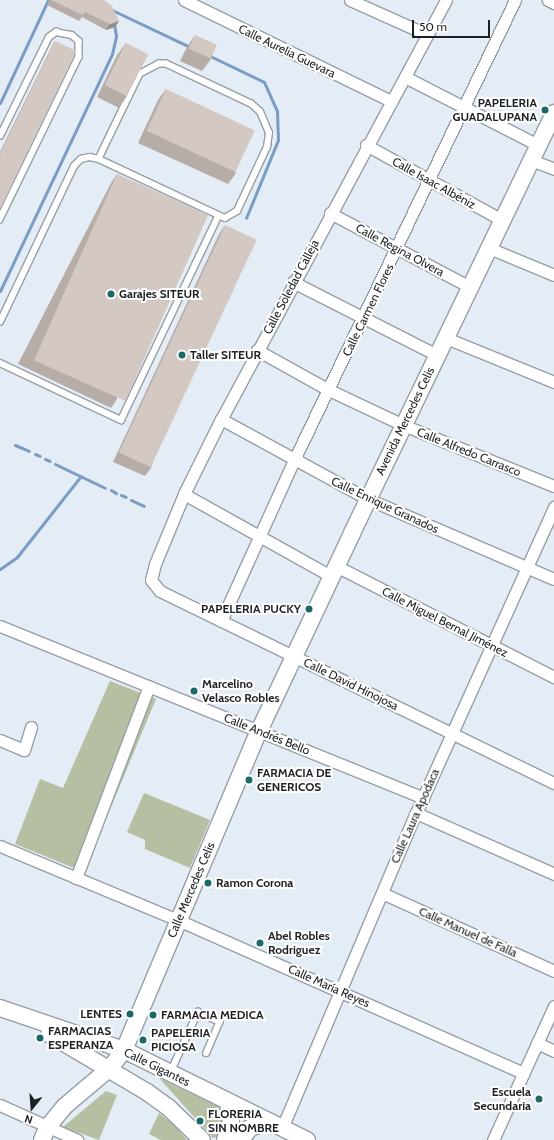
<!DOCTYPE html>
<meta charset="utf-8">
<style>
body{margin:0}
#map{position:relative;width:554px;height:1140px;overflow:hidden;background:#e4ecf5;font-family:Cabin,sans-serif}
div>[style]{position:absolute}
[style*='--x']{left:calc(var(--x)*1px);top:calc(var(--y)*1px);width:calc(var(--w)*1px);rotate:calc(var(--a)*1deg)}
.green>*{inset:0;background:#b5bfa1}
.stream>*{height:3px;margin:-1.5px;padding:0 1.5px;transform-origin:1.5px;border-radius:1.5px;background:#799dc5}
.roads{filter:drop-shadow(1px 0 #979ea6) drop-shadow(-1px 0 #979ea6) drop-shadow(0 1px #979ea6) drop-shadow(0 -1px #979ea6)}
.lane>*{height:5.5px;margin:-2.75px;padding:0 2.75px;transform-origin:2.75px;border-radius:2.75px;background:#fff}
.street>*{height:11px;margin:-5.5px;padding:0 5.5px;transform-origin:5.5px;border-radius:5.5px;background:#fff}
.secondary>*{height:16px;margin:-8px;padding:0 8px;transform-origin:8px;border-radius:8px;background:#fff}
.wall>*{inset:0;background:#b6aca8}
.shaded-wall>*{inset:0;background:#948c88}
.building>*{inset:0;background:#d4c8c3;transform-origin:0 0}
.dots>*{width:11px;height:11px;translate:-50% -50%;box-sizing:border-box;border:2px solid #fff;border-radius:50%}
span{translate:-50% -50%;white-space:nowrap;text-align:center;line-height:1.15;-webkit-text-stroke:4px #fff;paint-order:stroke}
.street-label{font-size:12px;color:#1e2124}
.poi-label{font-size:12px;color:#1e2124;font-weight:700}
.right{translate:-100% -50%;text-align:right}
.left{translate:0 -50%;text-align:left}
.north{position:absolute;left:12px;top:1088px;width:40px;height:40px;-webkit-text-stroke:3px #fff;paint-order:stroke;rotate:197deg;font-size:11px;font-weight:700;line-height:16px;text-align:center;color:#1e2124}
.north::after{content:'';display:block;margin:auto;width:14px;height:18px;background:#1e2124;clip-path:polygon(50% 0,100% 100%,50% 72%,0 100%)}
.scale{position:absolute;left:412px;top:20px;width:78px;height:18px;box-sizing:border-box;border:2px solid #1e2124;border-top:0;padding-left:5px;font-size:12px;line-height:14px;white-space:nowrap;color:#1e2124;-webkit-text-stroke:3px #fff;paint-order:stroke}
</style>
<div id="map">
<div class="green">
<i style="clip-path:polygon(110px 681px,156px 699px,84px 872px,15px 844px,40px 779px,63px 788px)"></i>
<i style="clip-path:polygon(144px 793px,210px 820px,190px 868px,145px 849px,145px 840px,127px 832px)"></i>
<i style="clip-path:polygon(159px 1078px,223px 1109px,225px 1120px,221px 1136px,213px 1138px)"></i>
<i style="clip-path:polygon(106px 1091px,117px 1095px,99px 1140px,63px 1127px)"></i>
<i style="clip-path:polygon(159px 1113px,175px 1126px,187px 1140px,161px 1140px,149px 1134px)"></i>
</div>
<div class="stream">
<i style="--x:112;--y:10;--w:86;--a:25.4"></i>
<i style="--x:208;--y:55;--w:62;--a:25.7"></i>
<i style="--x:264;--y:82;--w:32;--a:66"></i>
<i style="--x:277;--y:111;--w:29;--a:88"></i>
<i style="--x:278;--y:140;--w:84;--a:112.3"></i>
<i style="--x:0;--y:103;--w:114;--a:-65"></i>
<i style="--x:0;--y:291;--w:262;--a:-64.7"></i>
<i style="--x:112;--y:54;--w:18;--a:-77"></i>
<i style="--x:116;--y:36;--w:12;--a:-99"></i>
<i style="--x:15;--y:445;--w:15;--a:23"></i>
<i style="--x:35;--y:454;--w:5;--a:22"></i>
<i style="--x:45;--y:459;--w:5;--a:22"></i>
<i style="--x:55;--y:464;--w:55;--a:25.6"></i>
<i style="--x:111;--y:490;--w:6;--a:31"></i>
<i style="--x:121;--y:495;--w:5;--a:22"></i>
<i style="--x:131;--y:500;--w:14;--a:25"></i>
<i style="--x:0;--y:569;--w:21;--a:-35"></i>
<i style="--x:17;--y:557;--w:103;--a:-51.7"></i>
</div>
<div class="roads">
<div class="lane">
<i style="--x:0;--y:136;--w:110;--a:-63.7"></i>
<i style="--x:49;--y:37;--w:9;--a:-36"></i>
<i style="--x:56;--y:32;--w:16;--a:11"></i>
<i style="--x:72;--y:35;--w:9;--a:41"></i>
<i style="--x:79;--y:41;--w:16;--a:90"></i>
<i style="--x:79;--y:57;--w:181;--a:115.9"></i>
<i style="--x:0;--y:322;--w:173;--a:-64.6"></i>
<i style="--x:74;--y:166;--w:10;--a:-45"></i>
<i style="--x:81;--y:159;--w:9;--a:-13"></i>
<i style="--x:90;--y:157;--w:9;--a:13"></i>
<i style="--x:99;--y:159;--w:139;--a:25.1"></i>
<i style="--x:225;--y:218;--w:14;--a:-30"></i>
<i style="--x:237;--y:211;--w:71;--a:-64.9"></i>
<i style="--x:267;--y:147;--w:14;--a:-82"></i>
<i style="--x:269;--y:133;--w:23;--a:-113"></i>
<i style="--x:260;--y:112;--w:12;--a:-138"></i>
<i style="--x:251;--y:104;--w:94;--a:-154.8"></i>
<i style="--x:166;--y:64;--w:7;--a:180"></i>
<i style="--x:159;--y:64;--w:21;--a:152"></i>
<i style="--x:140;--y:74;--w:94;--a:115.8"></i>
<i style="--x:0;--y:363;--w:134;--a:25.2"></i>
<i style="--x:121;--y:420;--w:225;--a:-64.5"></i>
<i style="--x:171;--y:1071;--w:65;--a:-65.4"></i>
<i style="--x:198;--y:1012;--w:24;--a:24"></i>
<i style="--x:220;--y:1022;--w:34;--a:113"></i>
</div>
<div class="street">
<i style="--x:184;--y:0;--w:230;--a:26"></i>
<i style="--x:350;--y:0;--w:85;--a:24.2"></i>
<i style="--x:446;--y:0;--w:476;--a:118.2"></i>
<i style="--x:221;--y:419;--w:84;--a:116.3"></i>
<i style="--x:184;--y:494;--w:76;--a:112.5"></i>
<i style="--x:155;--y:564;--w:16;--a:104"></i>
<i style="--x:151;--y:580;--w:14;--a:51"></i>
<i style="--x:160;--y:591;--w:438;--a:26"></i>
<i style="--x:548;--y:0;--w:7;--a:27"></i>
<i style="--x:405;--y:77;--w:149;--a:27.1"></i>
<i style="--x:366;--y:145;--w:155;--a:28.9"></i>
<i style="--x:531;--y:160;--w:25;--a:21"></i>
<i style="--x:330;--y:213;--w:158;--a:27.9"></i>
<i style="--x:489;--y:248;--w:70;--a:22.6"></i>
<i style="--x:293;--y:282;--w:161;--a:26.9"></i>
<i style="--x:446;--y:338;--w:117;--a:22.2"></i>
<i style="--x:257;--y:350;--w:82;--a:29.1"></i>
<i style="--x:329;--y:390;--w:82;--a:25.3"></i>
<i style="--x:403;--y:425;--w:163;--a:22"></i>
<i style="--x:221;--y:419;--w:167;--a:28.6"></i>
<i style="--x:368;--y:499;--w:202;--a:23.3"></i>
<i style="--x:184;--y:494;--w:168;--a:29.2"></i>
<i style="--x:336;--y:566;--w:245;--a:27"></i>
<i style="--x:221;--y:621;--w:177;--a:-65.6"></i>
<i style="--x:294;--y:460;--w:510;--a:-64.34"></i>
<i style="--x:0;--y:626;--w:457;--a:22.1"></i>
<i style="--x:0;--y:740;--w:26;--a:23"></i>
<i style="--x:24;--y:750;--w:24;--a:-73"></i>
<i style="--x:416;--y:813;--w:151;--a:23.8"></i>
<i style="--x:0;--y:846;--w:193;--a:22.6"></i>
<i style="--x:178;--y:920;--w:378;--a:23.9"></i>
<i style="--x:76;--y:878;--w:205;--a:-69.2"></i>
<i style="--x:382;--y:893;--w:189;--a:24.4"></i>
<i style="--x:537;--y:1043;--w:19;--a:25"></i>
<i style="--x:0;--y:1105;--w:85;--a:24.4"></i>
<i style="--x:282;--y:1128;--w:342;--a:-67"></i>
<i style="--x:416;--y:813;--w:336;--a:-65.7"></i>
<i style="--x:493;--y:1140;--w:147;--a:-65.5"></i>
</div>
<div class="secondary">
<i style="--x:0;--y:1008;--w:131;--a:18.7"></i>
<i style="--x:124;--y:1050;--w:204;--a:26.2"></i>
<i style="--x:49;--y:1034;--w:114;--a:30.6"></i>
<i style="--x:147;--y:1092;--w:26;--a:36"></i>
<i style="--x:168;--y:1107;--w:47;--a:44.1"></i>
<i style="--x:42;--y:1140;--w:13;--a:-67"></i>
<i style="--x:47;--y:1128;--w:28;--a:-51"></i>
<i style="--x:65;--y:1106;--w:59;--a:-40.2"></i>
<i style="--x:110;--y:1068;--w:23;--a:-52"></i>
<i style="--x:124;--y:1050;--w:346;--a:-67.1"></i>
<i style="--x:259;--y:731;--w:219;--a:-64.8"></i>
<i style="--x:352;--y:533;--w:466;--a:-64.3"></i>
<i style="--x:225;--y:1140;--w:18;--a:-71"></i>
<i style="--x:231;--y:1123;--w:22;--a:-98"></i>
<i style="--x:241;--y:1140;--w:15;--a:-53"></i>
<i style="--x:250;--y:1128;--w:20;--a:-20"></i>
</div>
</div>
<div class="wall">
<i style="clip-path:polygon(49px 0,104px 0,119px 21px,115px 27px,106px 30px,82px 17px,79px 21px,47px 5px)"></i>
<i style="clip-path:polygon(195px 35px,211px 59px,202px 71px,180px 61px,187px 47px)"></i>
<i style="clip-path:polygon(55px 41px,0 209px,0 152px,53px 44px)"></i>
<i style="clip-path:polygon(126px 43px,127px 96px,119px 108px,97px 97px,117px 55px)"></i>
<i style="clip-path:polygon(166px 89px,236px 173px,228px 184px,138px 143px,158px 100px)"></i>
<i style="clip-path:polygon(117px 174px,117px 399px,111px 408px,18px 364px,111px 183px)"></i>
<i style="clip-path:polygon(225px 225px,151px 468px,145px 476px,113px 462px,219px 234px)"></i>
</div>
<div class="shaded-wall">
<i style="clip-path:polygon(119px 21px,115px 27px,106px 30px,110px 24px)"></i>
</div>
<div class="building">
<i style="clip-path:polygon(51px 0,104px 0,112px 6px,119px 21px,110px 24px,85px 12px,83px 15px)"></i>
<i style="left:195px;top:35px;width:24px;height:15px;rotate:24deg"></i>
<i style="clip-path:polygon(55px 41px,76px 51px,0 209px,0 154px)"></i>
<i style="left:126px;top:43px;width:25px;height:47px;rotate:27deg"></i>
<i style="left:166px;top:89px;width:98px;height:46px;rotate:25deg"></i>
<i style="left:117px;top:174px;width:100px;height:204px;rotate:24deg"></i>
<i style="left:225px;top:225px;width:35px;height:251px;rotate:25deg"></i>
</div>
<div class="dots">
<i style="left:545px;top:110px;background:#1c6969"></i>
<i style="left:111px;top:294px;background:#1c6969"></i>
<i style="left:182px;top:355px;background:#1c6969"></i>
<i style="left:309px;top:609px;background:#1c6969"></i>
<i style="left:194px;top:691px;background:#1c6969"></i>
<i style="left:249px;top:780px;background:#1c6969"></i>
<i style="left:208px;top:883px;background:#1c6969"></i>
<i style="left:260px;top:943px;background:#1c6969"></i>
<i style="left:130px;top:1014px;background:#1c6969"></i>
<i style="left:153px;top:1015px;background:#1c6969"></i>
<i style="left:40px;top:1038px;background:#1c6969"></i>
<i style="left:143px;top:1040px;background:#1c6969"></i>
<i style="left:539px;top:1099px;background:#1c6969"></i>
<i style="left:200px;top:1121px;background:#1c6969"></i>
</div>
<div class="street-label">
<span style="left:287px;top:51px;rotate:26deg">Calle Aurelia Guevara</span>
<span style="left:434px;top:183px;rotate:29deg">Calle Isaac Albéniz</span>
<span style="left:400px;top:250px;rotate:28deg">Calle Regina Olvera</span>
<span style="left:291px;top:287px;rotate:-62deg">Calle Soledad Calleja</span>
<span style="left:368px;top:310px;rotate:-64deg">Calle Carmen Flores</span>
<span style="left:405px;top:421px;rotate:-64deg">Avenida Mercedes Celis</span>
<span style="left:469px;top:452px;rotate:22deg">Calle Alfredo Carrasco</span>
<span style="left:385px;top:505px;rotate:25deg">Calle Enrique Granados</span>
<span style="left:445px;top:622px;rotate:27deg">Calle Miguel Bernal Jiménez</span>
<span style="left:351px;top:684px;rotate:26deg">Calle David Hinojosa</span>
<span style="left:267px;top:734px;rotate:22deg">Calle Andrés Bello</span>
<span style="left:415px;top:816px;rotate:-66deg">Calle Laura Apodaca</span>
<span style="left:191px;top:890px;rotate:-67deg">Calle Mercedes Celis</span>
<span style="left:468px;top:932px;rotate:24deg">Calle Manuel de Falla</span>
<span style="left:329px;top:986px;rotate:24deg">Calle María Reyes</span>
<span style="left:157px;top:1067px;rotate:26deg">Calle Gigantes</span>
</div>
<div class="poi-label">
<span class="right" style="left:537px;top:110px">PAPELERIA<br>GUADALUPANA</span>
<span class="left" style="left:119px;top:294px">Garajes SITEUR</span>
<span class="left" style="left:190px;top:355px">Taller SITEUR</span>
<span class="right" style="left:301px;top:609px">PAPELERIA PUCKY</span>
<span class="left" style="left:202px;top:691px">Marcelino<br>Velasco Robles</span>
<span class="left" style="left:257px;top:780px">FARMACIA DE<br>GENERICOS</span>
<span class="left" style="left:216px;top:883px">Ramon Corona</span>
<span class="left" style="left:268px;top:943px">Abel Robles<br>Rodriguez</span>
<span class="right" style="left:122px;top:1014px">LENTES</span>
<span class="left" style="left:161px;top:1015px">FARMACIA MEDICA</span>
<span class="left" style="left:48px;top:1038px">FARMACIAS<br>ESPERANZA</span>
<span class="left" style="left:151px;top:1040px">PAPELERIA<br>PICIOSA</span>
<span class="right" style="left:531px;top:1099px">Escuela<br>Secundaria</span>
<span class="left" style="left:208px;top:1121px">FLORERIA<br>SIN NOMBRE</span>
</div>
<div class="north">N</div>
<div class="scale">50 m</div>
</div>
